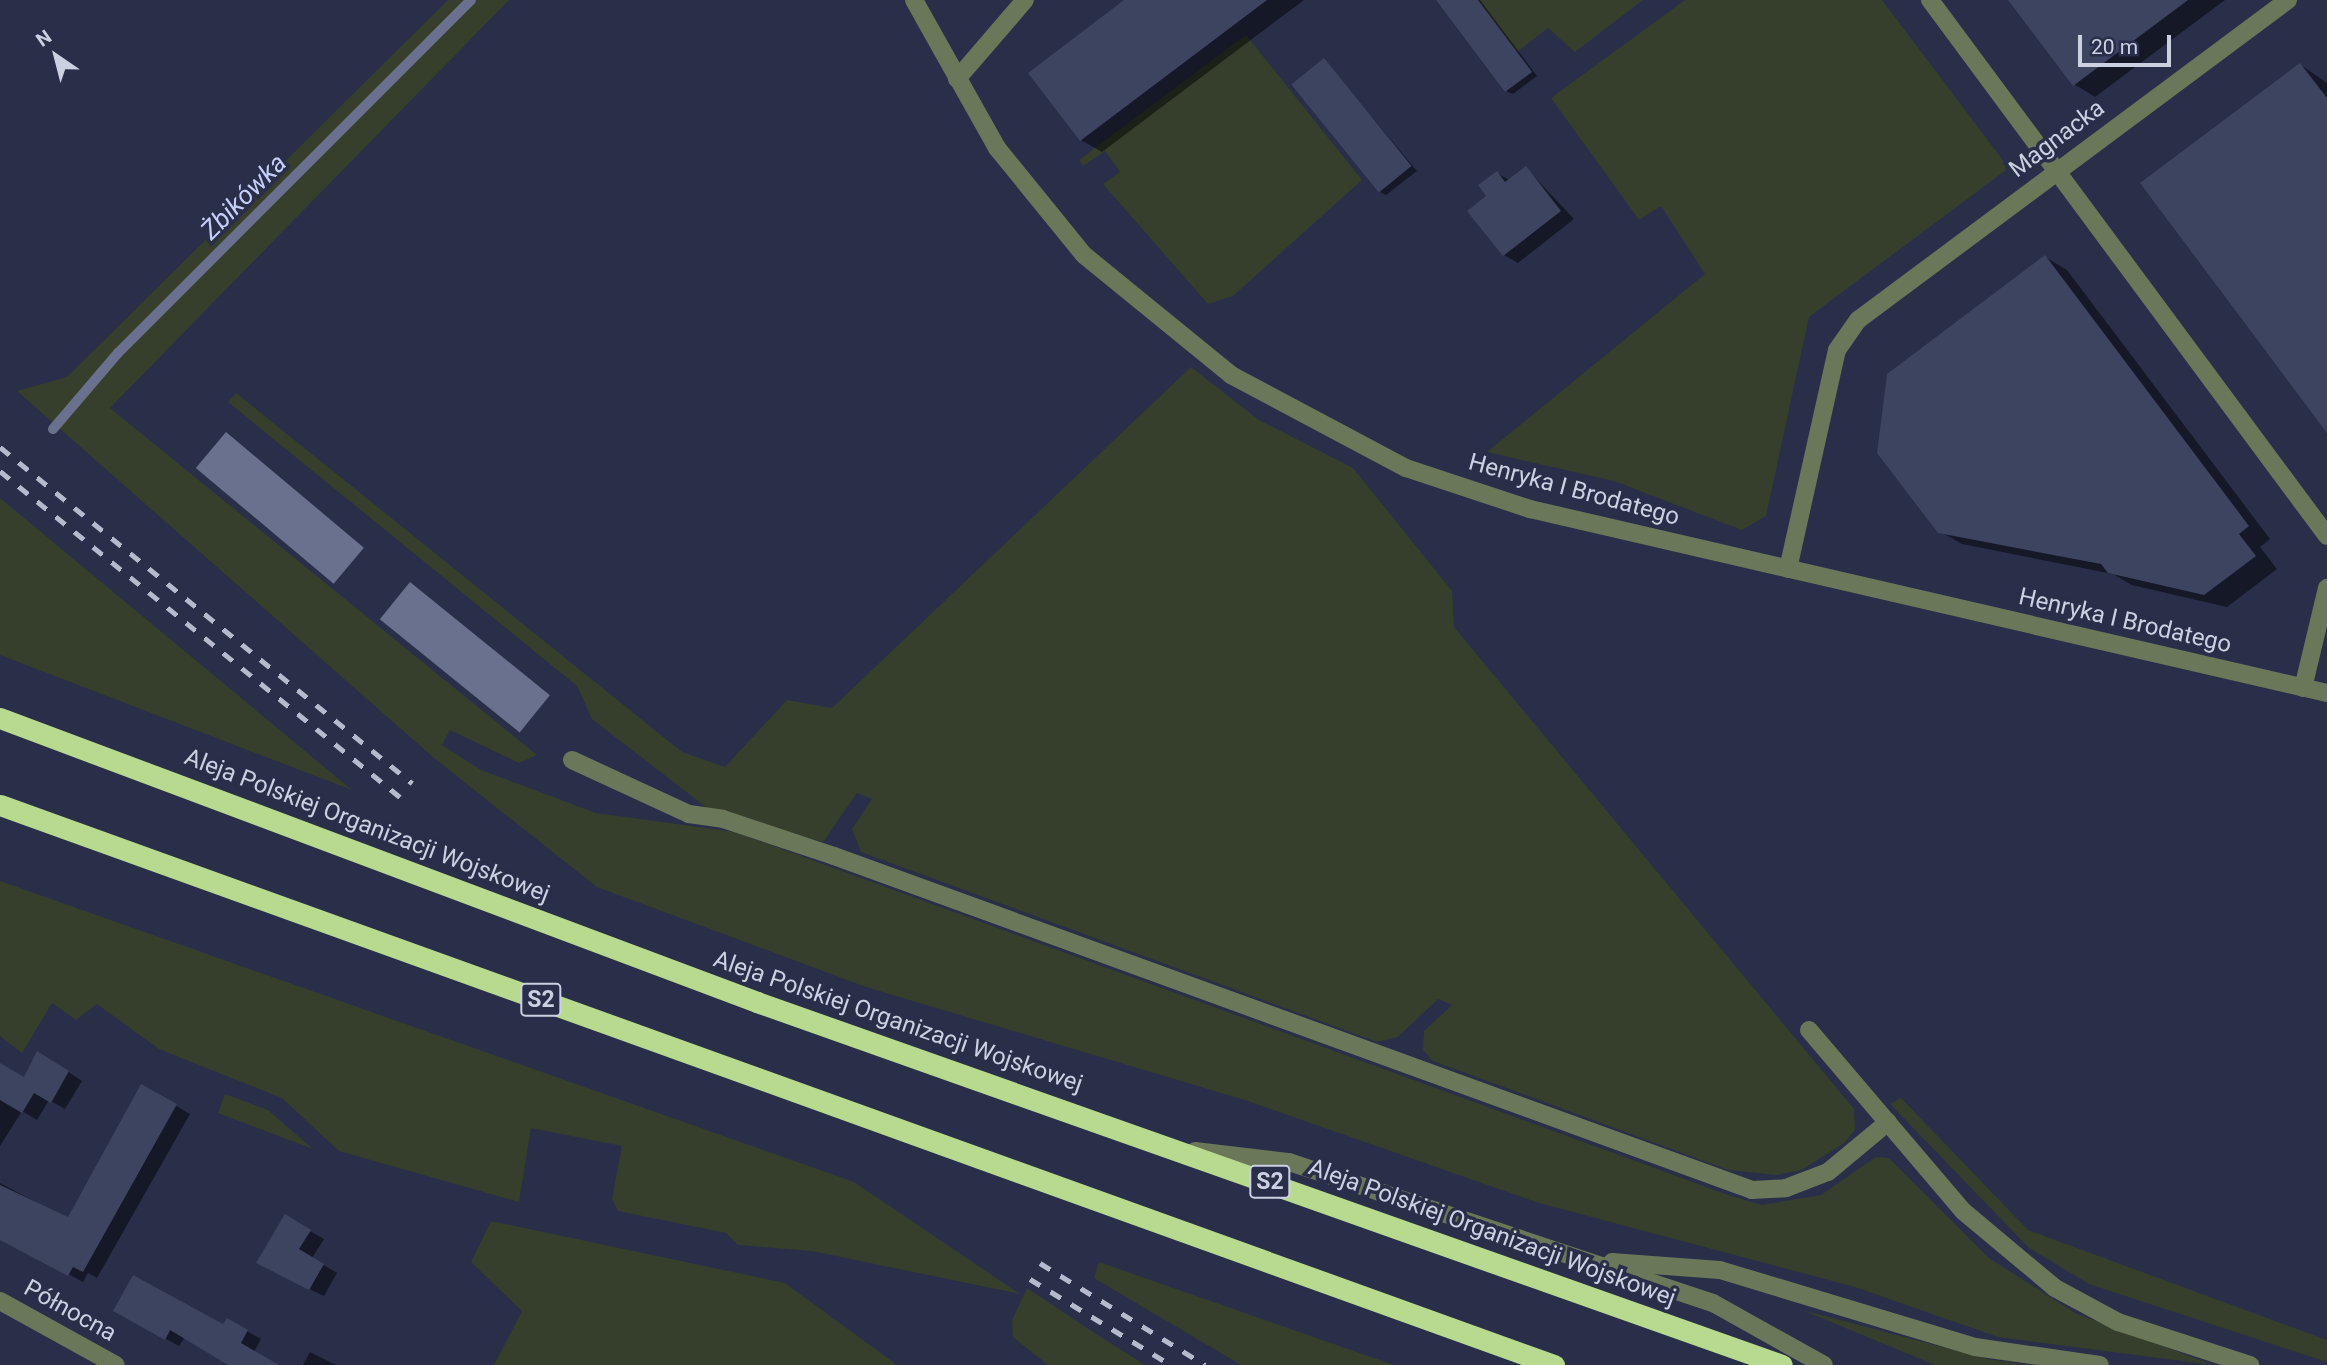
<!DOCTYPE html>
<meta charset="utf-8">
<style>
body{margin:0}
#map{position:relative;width:2327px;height:1365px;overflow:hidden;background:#292e49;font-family:Roboto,sans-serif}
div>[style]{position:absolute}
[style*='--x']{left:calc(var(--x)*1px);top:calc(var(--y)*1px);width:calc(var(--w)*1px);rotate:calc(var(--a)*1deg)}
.green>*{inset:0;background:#363f2b}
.water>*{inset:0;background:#6a718e;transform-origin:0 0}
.shadow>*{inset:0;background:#0007}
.stream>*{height:10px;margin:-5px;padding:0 5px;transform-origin:5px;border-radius:5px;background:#6a718e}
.building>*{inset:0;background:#3d4460;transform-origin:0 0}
.minor>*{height:18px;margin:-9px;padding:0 9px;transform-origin:9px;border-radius:9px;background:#6a7759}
.highway>*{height:21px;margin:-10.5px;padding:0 10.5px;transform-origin:10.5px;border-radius:10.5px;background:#b8da8e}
.rail>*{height:5px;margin-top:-2.5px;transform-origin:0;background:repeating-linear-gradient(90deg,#b5bacc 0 12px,transparent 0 24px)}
span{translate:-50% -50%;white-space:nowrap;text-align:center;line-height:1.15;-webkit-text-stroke:7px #292e49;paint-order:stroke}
.shield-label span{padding:2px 5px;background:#292e49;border:2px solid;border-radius:5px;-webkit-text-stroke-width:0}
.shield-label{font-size:23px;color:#ccd1e2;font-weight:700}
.street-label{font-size:24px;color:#ccd1e2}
.water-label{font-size:26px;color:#c5cffa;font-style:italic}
.north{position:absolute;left:21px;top:21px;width:70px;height:70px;-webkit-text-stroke:5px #292e49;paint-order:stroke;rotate:325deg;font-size:19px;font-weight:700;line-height:28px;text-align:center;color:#ccd1e2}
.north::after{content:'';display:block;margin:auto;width:24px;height:32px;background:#ccd1e2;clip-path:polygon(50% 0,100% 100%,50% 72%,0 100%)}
.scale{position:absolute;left:2078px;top:35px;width:93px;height:32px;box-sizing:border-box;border:4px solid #ccd1e2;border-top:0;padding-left:9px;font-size:21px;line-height:24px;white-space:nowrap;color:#ccd1e2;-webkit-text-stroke:5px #292e49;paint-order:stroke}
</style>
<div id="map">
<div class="green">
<i style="clip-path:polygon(448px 0,509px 0,110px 408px,537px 755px,519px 763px,450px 730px,442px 745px,481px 770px,596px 813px,735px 832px,1731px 1196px,1762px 1205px,1821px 1195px,1876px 1157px,1889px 1158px,1989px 1258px,2075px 1313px,2213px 1365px,1998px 1337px,1855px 1287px,1539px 1203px,1248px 1101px,866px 987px,597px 887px,434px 758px,17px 391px,67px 377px)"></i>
<i style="clip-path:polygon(1478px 0,1643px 0,1575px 52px,1548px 28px,1517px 52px)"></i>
<i style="clip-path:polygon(1685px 0,1882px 0,2005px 163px,2006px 170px,1809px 317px,1766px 516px,1742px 530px,1614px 481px,1487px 452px,1705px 274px,1661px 206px,1639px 220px,1551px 98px)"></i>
<i style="clip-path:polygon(1246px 35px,1362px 180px,1233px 296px,1208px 304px,1103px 184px,1120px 172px,1105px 151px,1083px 166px,1079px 160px)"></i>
<i style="clip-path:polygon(1191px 367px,1259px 420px,1353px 468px,1452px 591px,1454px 627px,1854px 1109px,1855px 1130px,1843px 1144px,1801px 1170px,1777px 1175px,1728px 1170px,1433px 1061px,1423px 1050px,1424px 1031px,1452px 1005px,1438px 999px,1398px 1037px,1377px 1042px,861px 852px,852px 829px,872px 799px,857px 793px,823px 842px,707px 808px,592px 719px,577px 686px,228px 402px,236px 393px,682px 752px,725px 767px,787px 700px,832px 708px)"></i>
<i style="clip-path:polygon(0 498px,23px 517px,352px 790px,0 655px)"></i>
<i style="clip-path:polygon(0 881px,854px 1182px,1020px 1294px,812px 1251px,738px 1245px,726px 1233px,618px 1211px,612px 1199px,622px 1146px,531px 1128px,519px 1202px,339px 1151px,282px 1098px,159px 1049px,97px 1004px,76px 1020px,52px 1003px,22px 1053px,0 1036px)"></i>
<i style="clip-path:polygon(225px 1094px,268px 1110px,313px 1149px,218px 1113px)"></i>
<i style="clip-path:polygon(1901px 1098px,2028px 1230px,2327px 1340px,2327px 1362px,2089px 1284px,2029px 1248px,1890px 1104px)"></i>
<i style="clip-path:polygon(491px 1221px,785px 1283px,897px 1365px,494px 1365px,522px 1311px,471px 1262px)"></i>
<i style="clip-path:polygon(1099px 1262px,1394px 1365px,1241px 1365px,1094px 1278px)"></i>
<i style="clip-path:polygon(1027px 1288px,1090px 1330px,1145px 1365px,1048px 1365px,1013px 1337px,1012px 1320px)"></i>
<i style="clip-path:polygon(1802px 1310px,1988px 1359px,2027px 1365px,1935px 1365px)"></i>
</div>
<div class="water">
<i style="left:226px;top:432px;width:180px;height:47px;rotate:40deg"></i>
<i style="left:410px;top:582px;width:180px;height:48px;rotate:39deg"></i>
</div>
<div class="shadow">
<i style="clip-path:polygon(1127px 0,1304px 0,1102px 152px,1081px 140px)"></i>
<i style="clip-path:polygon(1438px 0,1480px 0,1537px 76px,1513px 94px,1506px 91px)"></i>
<i style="clip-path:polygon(2011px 0,2225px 0,2095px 97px,2074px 84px)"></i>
<i style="clip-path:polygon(1324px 60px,1417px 171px,1386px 195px,1380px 192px)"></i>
<i style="clip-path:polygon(2301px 65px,2327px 83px,2327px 431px)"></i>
<i style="clip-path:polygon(1526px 168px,1574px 219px,1518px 263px,1504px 255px,1489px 196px,1497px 173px,1509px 180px)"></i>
<i style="clip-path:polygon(2045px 257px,2067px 270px,2270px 539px,2260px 547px,2277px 569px,2227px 607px,2132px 585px,2113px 574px,1962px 544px,1939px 531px)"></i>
<i style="clip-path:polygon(52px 1061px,82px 1081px,65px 1109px,49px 1100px,37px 1120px,22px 1111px,0 1146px,0 1066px,24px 1080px)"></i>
<i style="clip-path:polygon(142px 1086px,190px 1114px,97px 1278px,88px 1273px,83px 1282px,0 1237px,0 1183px,68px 1219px)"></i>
<i style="clip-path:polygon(285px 1217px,324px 1239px,312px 1258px,337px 1273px,324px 1296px,272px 1271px)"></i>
<i style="clip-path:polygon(115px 1311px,224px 1327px,227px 1320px,261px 1339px,254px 1352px,276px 1365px,236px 1365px,185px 1337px,179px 1346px)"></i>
<i style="clip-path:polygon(310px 1352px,336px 1365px,303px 1365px)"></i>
</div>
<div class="stream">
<i style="--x:53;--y:429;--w:100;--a:-49.5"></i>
<i style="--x:118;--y:353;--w:499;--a:-45"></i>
</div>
<div class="building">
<i style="clip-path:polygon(1124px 0,1267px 0,1080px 141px,1028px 73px)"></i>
<i style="clip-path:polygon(1436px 0,1478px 0,1532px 72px,1505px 92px)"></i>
<i style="clip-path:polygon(2008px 0,2188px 0,2073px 86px)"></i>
<i style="left:1324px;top:58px;width:139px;height:42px;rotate:51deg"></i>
<i style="clip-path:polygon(2300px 63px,2327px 98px,2327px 433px,2140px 183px)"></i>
<i style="clip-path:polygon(1526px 166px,1561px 211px,1503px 256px,1467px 211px,1486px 196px,1478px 185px,1497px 171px,1505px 182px)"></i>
<i style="clip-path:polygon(2045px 255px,2249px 526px,2239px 534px,2256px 556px,2204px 595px,2108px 573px,2101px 564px,1938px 533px,1877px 453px,1887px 374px)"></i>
<i style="clip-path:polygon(37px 1051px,69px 1071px,51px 1103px,34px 1093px,22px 1113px,0 1100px,0 1063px,24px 1077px)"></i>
<i style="clip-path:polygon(141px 1084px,177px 1104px,83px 1272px,73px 1267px,68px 1276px,0 1240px,0 1185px,68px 1217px)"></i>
<i style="clip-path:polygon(285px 1214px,311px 1230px,299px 1249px,324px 1264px,309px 1290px,256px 1263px)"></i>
<i style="clip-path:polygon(133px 1275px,223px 1324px,227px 1318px,248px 1330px,241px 1343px,279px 1365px,228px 1365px,170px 1330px,165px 1340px,113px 1311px)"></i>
</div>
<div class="minor">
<i style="--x:914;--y:0;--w:170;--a:60.7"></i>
<i style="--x:997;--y:148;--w:138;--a:50.9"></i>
<i style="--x:1084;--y:255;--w:190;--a:39.2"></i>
<i style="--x:1231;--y:375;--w:198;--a:28"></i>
<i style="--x:1406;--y:468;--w:131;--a:18.3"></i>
<i style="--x:1530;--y:509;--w:818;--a:13"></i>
<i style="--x:1930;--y:0;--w:667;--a:53.47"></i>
<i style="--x:957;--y:79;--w:104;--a:-49.3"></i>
<i style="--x:1788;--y:569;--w:224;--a:-77.4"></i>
<i style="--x:1837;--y:350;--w:37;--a:-55"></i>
<i style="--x:1858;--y:320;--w:536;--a:-36.66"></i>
<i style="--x:2303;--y:688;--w:103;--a:-76.5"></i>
<i style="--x:572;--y:760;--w:129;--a:24.8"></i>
<i style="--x:689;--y:814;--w:34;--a:8"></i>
<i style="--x:723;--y:819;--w:117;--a:18.4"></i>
<i style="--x:834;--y:856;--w:977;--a:19.99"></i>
<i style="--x:1752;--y:1190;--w:34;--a:-3"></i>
<i style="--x:1786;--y:1188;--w:45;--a:-20.9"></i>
<i style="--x:1828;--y:1172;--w:78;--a:-39.8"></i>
<i style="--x:1809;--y:1030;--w:238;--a:49.6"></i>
<i style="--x:1963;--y:1211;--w:120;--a:39.9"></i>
<i style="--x:2055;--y:1288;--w:72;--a:28.4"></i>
<i style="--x:2118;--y:1322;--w:139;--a:18"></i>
<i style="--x:1195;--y:1151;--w:95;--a:6.7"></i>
<i style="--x:1289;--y:1162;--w:447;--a:18.4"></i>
<i style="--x:1713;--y:1303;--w:127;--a:29.2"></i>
<i style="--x:1612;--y:1262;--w:108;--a:4.2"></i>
<i style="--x:1720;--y:1270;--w:266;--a:16.8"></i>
<i style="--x:1975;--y:1347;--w:126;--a:8.2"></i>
<i style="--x:0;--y:1301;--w:132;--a:28.9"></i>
</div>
<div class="highway">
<i style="--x:0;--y:718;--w:809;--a:20.56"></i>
<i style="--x:757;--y:1002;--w:1087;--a:19.5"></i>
<i style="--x:0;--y:805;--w:1652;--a:19.82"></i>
</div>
<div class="rail">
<i style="--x:0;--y:447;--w:532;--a:39.2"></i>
<i style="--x:0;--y:471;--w:516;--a:39.18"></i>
<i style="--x:1040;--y:1263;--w:194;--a:31.7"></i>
<i style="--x:1030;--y:1279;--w:165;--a:31.4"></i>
</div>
<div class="shield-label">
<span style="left:541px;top:1000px">S2</span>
<span style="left:1270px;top:1182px">S2</span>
</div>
<div class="street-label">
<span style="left:2057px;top:139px;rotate:-37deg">Magnacka</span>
<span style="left:1574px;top:490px;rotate:15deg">Henryka I Brodatego</span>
<span style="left:2125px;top:621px;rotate:13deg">Henryka I Brodatego</span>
<span style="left:367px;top:826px;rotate:21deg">Aleja Polskiej Organizacji Wojskowej</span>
<span style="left:898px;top:1022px;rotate:19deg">Aleja Polskiej Organizacji Wojskowej</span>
<span style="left:1492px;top:1233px;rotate:20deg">Aleja Polskiej Organizacji Wojskowej</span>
<span style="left:70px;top:1311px;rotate:29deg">Północna</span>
</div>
<div class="water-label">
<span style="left:244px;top:197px;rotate:-45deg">Żbikówka</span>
</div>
<div class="north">N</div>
<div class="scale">20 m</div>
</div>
